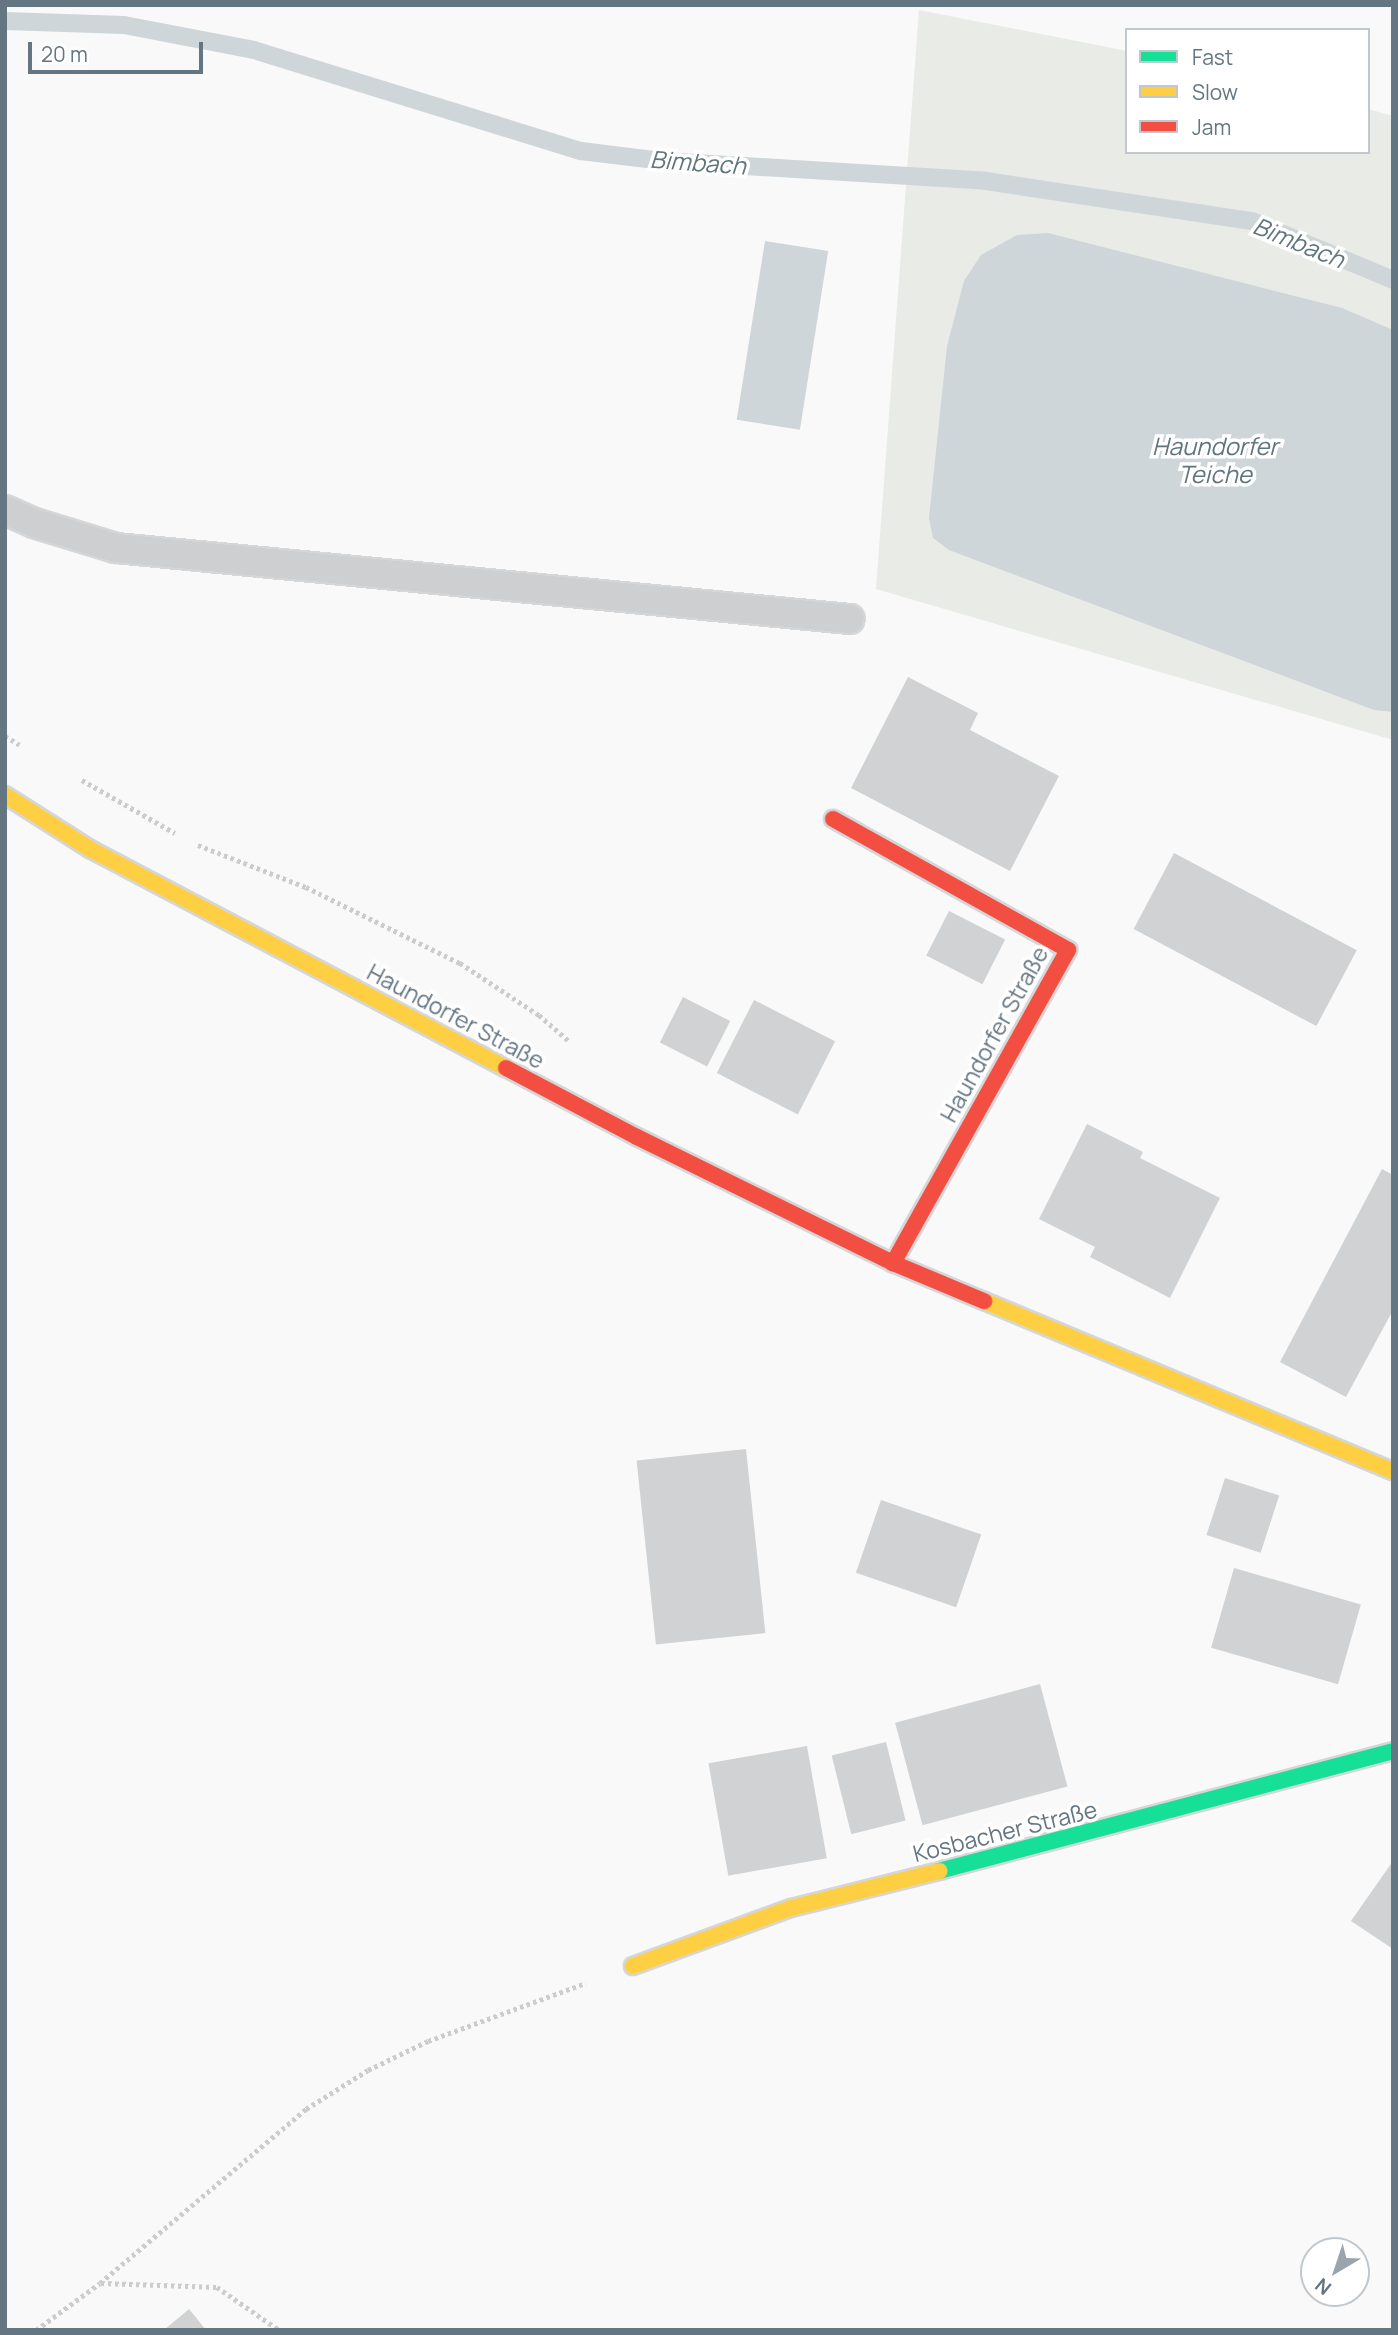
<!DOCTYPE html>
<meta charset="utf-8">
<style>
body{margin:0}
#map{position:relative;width:1398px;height:2335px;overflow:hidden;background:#f9f9f9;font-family:Manrope,sans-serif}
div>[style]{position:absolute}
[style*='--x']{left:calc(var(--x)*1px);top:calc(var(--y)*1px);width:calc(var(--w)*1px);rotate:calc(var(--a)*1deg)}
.green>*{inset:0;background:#e8ebe6}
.water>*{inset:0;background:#ced6d9;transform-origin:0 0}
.stream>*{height:18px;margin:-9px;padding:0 9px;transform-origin:9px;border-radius:9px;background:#ced6d9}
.building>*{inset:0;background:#d0d2d3;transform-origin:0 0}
.path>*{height:4.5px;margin-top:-2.25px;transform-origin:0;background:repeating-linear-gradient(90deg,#cbcccd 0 3.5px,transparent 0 7px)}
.roads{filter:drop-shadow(2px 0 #d5d6d7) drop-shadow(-2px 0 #d5d6d7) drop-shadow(0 2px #d5d6d7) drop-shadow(0 -2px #d5d6d7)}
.lane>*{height:28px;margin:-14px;padding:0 14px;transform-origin:14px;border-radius:14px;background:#cecfd0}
.fast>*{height:16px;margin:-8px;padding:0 8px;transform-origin:8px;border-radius:8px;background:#16e098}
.slow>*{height:16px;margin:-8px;padding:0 8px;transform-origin:8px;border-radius:8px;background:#ffcf43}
.jam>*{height:16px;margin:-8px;padding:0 8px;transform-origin:8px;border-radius:8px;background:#f24e42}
span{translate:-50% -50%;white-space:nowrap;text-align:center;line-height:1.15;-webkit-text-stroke:7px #fff;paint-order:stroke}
.street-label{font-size:23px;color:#657683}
.water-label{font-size:24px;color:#60757c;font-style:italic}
.frame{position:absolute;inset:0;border:7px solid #657683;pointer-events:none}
.legend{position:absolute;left:1125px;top:28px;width:245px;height:126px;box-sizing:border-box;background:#fff;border:2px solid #c1c8cd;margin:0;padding:9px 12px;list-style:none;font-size:21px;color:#657683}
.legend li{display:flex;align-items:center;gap:14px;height:35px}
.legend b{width:35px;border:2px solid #c1c8cd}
.north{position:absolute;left:1300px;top:2237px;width:70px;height:70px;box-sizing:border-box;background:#fff;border:2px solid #c1c8cd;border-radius:50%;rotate:219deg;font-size:19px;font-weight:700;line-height:28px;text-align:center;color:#657683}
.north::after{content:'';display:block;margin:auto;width:24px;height:32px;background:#99a4ac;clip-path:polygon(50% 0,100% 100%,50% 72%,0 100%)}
.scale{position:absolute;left:28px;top:42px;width:175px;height:32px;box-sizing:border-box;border:4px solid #657683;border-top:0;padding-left:9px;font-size:21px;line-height:24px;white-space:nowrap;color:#657683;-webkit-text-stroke:5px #fff;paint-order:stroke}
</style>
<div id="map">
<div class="green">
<i style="clip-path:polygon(919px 10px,1127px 51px,1127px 152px,1368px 152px,1368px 109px,1393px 116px,1393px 740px,876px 589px)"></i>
</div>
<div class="water">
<i style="clip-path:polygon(1048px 233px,1342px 308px,1393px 330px,1393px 712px,1374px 710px,949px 550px,933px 538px,929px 518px,947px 346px,964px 281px,981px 255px,1017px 235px)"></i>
<i style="left:765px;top:241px;width:64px;height:181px;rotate:9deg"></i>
</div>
<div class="stream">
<i style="--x:5;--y:21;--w:119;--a:1.9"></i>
<i style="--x:124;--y:25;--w:132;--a:10.9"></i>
<i style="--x:254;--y:50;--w:342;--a:17.2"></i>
<i style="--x:581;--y:151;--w:83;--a:7"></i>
<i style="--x:663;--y:161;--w:324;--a:3.5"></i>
<i style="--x:986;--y:181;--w:269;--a:8.6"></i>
<i style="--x:1252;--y:221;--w:153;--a:22.7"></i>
</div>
<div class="building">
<i style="clip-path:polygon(908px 677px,978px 713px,970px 730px,1059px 776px,1010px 871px,851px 788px)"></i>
<i style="left:1174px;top:853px;width:207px;height:86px;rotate:28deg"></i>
<i style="left:949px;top:911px;width:63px;height:50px;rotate:27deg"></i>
<i style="left:683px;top:997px;width:53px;height:51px;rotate:27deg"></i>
<i style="left:754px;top:1000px;width:91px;height:82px;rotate:27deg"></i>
<i style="clip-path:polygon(1087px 1124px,1143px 1152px,1140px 1158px,1220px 1198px,1170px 1298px,1090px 1257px,1095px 1247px,1039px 1219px)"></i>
<i style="clip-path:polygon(1382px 1169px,1393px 1175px,1393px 1310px,1346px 1397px,1280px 1362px)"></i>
<i style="left:746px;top:1449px;width:185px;height:110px;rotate:84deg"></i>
<i style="left:1225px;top:1478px;width:57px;height:60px;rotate:18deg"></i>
<i style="left:881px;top:1500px;width:106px;height:77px;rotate:19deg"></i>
<i style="left:1234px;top:1568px;width:132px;height:83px;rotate:16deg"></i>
<i style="left:1040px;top:1684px;width:106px;height:150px;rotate:75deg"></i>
<i style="left:886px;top:1742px;width:81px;height:56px;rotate:76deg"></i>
<i style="left:807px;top:1746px;width:114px;height:100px;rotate:80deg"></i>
<i style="clip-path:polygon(1393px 1861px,1393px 1949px,1351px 1921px)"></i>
<i style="clip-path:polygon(189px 2309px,206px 2330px,164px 2330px)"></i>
</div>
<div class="path">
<i style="--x:5;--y:736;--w:17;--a:31"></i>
<i style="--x:82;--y:780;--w:107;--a:29.7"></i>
<i style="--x:198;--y:845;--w:116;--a:21.3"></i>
<i style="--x:306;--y:887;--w:172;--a:26.3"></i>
<i style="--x:460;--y:963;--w:95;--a:33.4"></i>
<i style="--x:539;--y:1015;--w:40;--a:41"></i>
<i style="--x:101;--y:2283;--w:116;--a:2"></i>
<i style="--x:217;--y:2287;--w:75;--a:34.7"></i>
<i style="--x:36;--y:2330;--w:79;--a:-36.3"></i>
<i style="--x:100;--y:2283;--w:270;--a:-40.2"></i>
<i style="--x:306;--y:2109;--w:73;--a:-32.2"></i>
<i style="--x:368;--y:2070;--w:67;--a:-25.8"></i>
<i style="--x:428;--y:2041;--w:168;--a:-20.2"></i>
</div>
<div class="roads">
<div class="lane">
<i style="--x:5;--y:510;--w:32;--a:24"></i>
<i style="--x:34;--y:523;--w:86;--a:17"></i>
<i style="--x:116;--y:548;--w:737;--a:5.53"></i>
</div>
<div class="fast">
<i style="--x:939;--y:1871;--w:470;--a:-14.8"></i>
</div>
<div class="slow">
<i style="--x:5;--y:795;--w:101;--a:32.4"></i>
<i style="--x:90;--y:849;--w:470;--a:27.8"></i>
<i style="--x:984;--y:1301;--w:443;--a:22.6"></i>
<i style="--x:633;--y:1966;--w:168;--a:-20.2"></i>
<i style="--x:791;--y:1908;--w:153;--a:-14"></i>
</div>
<div class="jam">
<i style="--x:833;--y:819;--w:269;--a:29.1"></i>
<i style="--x:1068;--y:950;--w:359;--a:119.2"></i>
<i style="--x:506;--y:1068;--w:148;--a:27.8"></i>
<i style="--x:637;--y:1137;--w:285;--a:26.2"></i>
<i style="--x:893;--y:1263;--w:99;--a:22.7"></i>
</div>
</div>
<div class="street-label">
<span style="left:456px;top:1016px;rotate:28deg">Haundorfer Straße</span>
<span style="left:994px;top:1034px;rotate:-61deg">Haundorfer Straße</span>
<span style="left:1005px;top:1831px;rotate:-14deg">Kosbacher Straße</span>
</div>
<div class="water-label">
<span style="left:698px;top:162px;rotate:4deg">Bimbach</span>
<span style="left:1299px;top:242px;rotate:22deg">Bimbach</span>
<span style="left:1215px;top:460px">Haundorfer<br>Teiche</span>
</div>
<div class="frame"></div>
<ul class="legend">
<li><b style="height:9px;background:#16e098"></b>Fast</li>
<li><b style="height:9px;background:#ffcf43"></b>Slow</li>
<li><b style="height:9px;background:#f24e42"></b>Jam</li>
</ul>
<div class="north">N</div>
<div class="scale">20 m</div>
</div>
